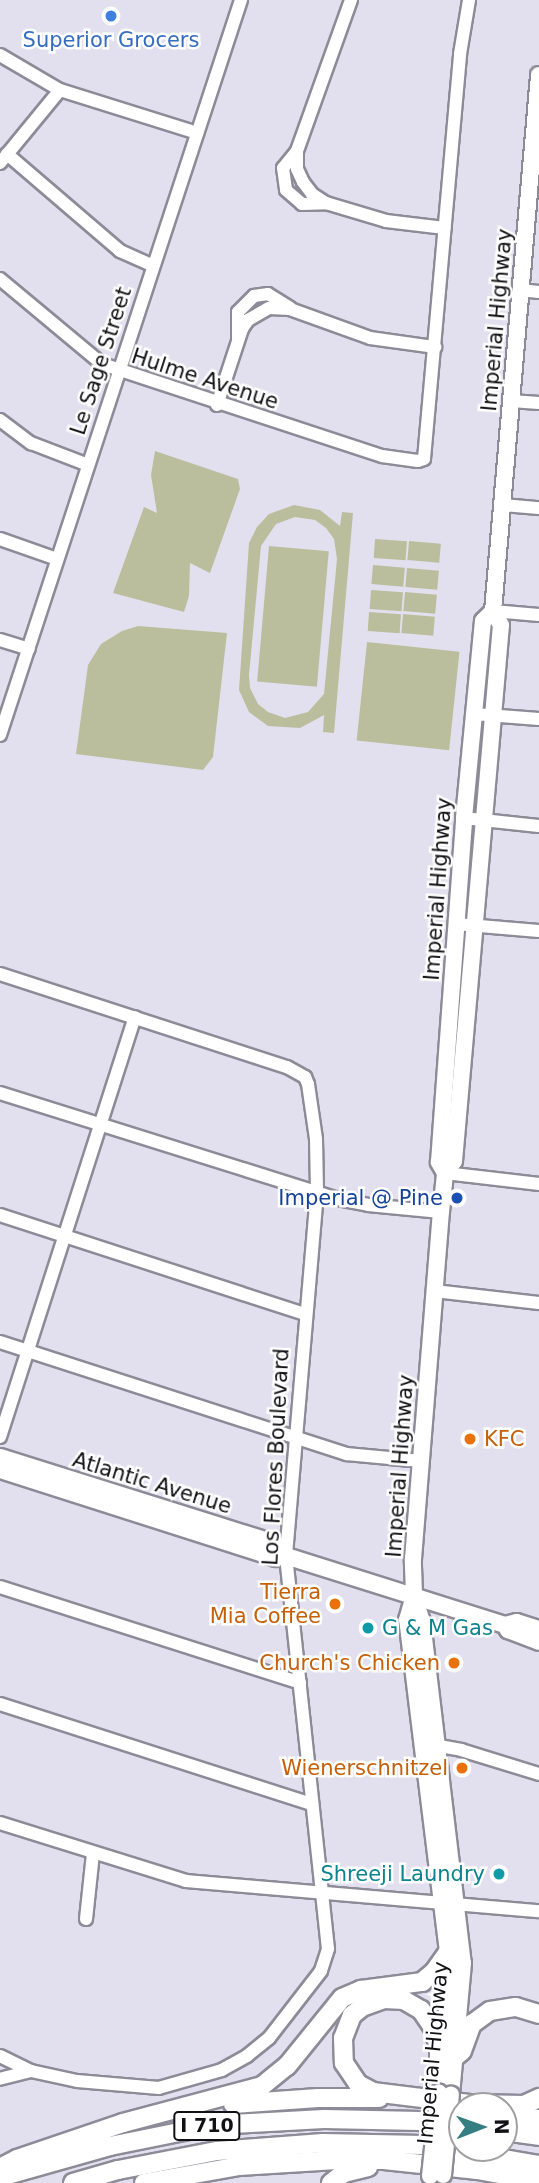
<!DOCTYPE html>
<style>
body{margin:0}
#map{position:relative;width:539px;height:2183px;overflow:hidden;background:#e2e0ee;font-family:"DejaVu Sans",sans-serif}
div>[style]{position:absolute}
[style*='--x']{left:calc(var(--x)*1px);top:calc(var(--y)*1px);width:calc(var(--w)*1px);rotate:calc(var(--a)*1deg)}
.green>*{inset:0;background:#bbbe9d;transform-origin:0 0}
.roads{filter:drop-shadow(2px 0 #8c8b97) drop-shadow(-2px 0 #8c8b97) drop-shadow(0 2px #8c8b97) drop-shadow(0 -2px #8c8b97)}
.minor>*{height:12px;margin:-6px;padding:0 6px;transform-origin:6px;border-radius:6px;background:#fff}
.major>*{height:16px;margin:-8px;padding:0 8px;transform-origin:8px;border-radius:8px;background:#fff}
.highway>*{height:18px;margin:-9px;padding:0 9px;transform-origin:9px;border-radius:9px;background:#fff}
.bridges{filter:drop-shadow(2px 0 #8c8b97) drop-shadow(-2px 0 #8c8b97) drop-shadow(0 2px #8c8b97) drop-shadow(0 -2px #8c8b97)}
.major-bridge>*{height:16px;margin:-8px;padding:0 8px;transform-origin:8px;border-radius:8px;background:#fff}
.dots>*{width:19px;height:19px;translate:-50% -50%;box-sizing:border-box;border:4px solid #fff;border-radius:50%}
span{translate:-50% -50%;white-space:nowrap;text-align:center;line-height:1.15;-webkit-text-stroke:5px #fff;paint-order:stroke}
.shield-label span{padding:2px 5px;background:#fff;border:2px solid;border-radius:5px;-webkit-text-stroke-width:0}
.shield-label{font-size:19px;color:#111014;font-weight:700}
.shop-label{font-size:21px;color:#366cbe}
.street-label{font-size:21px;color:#111014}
.transit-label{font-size:21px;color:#164399}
.right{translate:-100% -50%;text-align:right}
.food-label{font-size:21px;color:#c56008}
.left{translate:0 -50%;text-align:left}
.culture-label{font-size:21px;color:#0d838f}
.north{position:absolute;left:448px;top:2092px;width:70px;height:70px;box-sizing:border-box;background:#fff;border:2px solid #a09fa1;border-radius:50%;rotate:89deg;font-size:19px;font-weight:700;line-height:28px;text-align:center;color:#111014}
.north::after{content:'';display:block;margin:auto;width:24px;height:32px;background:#347d80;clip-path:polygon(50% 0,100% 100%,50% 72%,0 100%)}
</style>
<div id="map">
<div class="green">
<i style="clip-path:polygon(155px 451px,238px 479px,240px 489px,210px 573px,190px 563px,189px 596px,184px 612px,113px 593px,144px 507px,157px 513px,151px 475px)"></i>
<i style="clip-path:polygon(evenodd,294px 505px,320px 510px,340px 526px,342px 512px,353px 513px,334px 733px,323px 732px,324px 715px,300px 728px,268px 726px,249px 712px,239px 690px,249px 543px,257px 527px,269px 514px,294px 505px,295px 517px,315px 520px,326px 528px,334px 539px,337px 559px,324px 694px,308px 712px,285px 718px,268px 712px,258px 704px,250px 688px,249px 675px,261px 546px,276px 524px,295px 517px)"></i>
<i style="left:375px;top:539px;width:32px;height:19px;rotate:4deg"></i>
<i style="left:409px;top:541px;width:32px;height:19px;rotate:5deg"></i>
<i style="left:269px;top:546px;width:60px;height:136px;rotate:5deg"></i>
<i style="left:373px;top:565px;width:32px;height:19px;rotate:5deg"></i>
<i style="left:407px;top:568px;width:32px;height:19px;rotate:5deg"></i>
<i style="left:371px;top:590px;width:32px;height:19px;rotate:4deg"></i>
<i style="left:405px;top:592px;width:32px;height:19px;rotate:5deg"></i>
<i style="left:369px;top:612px;width:32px;height:19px;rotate:4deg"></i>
<i style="left:403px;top:614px;width:32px;height:19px;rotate:5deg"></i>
<i style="clip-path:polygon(138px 626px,227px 633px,213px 757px,203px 770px,76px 754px,88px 665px,101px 644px,122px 631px)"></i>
<i style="left:367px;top:642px;width:93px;height:99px;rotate:6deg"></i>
</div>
<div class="roads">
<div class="minor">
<i style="--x:351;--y:0;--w:160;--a:109.7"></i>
<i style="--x:297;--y:151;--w:18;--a:90"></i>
<i style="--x:297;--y:169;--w:14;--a:65"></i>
<i style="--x:303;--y:182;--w:15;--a:53"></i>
<i style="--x:312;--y:194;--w:17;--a:33"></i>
<i style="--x:326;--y:203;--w:63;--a:16.7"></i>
<i style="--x:386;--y:221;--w:59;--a:6.8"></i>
<i style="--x:0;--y:55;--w:69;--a:30.3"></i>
<i style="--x:60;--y:90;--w:144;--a:17.4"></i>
<i style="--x:297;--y:151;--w:22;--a:129"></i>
<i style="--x:283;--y:168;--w:22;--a:82"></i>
<i style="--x:286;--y:190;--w:21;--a:41"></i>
<i style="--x:302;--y:204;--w:24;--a:-2"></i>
<i style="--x:7;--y:154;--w:149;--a:40.6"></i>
<i style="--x:120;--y:251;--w:36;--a:24"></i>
<i style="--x:0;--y:163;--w:94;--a:-50.6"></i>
<i style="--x:0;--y:279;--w:133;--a:39.8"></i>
<i style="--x:102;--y:364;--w:295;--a:18.2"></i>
<i style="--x:382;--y:456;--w:36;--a:8"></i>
<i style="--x:418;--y:461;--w:6;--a:-18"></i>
<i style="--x:424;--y:459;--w:407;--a:-84.9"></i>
<i style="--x:460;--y:54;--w:55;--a:-80.5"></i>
<i style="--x:520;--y:290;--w:19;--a:6"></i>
<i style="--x:238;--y:338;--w:26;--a:-90"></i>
<i style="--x:238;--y:312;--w:23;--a:-45"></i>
<i style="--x:254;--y:296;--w:14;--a:-8"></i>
<i style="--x:268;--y:294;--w:26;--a:32"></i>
<i style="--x:511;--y:401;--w:28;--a:4"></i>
<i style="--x:217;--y:405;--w:80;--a:-71.8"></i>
<i style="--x:242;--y:329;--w:11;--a:-56"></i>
<i style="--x:248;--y:320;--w:24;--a:-30"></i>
<i style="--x:269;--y:308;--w:21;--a:3"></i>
<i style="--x:290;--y:309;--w:85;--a:19.9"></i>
<i style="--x:370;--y:338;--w:66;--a:7.9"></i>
<i style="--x:0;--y:420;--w:39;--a:37"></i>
<i style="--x:31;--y:443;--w:61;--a:21.1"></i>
<i style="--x:503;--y:505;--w:36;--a:5"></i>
<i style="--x:0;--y:539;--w:60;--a:19.3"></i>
<i style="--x:493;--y:611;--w:46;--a:5"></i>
<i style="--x:0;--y:640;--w:30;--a:17"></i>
<i style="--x:474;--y:714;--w:65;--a:4.4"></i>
<i style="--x:0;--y:735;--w:774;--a:-71.85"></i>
<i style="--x:464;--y:818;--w:75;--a:6.1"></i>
<i style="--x:456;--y:924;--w:83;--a:4.8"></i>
<i style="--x:0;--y:974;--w:302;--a:18"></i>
<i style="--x:287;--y:1067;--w:21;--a:29"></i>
<i style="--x:305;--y:1077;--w:8;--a:67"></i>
<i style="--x:308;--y:1084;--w:56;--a:81.7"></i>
<i style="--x:316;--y:1139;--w:54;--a:88.9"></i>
<i style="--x:317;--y:1193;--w:364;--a:94.9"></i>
<i style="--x:286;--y:1556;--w:395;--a:83.9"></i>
<i style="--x:328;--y:1949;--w:23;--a:108"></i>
<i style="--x:321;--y:1971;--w:85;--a:127.8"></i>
<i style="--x:269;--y:2038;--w:28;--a:141"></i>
<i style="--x:247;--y:2056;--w:29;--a:151"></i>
<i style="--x:222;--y:2070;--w:66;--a:164.1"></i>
<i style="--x:159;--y:2088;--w:82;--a:-175.1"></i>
<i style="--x:77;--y:2081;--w:47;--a:-167.7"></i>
<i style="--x:31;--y:2071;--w:32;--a:166"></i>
<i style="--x:0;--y:1093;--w:354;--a:17.4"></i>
<i style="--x:338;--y:1199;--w:31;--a:11"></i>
<i style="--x:368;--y:1205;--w:73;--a:5.5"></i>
<i style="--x:445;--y:1173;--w:95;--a:6.7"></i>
<i style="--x:0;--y:1215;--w:320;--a:18"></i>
<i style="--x:434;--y:1291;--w:106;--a:6.5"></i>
<i style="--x:0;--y:1342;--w:365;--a:17.9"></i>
<i style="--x:347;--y:1454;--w:74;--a:5.4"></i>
<i style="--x:0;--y:1437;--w:441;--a:-72.2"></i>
<i style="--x:0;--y:1587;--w:315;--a:17.7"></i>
<i style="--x:0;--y:1704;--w:328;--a:17.8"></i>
<i style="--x:428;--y:1744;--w:34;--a:10"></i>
<i style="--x:461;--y:1750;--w:82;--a:17.1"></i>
<i style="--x:0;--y:1823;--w:195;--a:17.3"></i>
<i style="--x:186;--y:1881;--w:354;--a:4.9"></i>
<i style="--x:86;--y:1919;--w:66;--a:-83.9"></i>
<i style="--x:0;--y:2056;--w:34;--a:26"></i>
</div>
<div class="major">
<i style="--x:445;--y:1173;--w:13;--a:-119"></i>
<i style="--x:439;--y:1162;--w:345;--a:-85.8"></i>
<i style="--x:464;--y:818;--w:198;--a:-84.5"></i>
<i style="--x:483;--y:621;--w:14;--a:-45"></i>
<i style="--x:0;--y:1457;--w:288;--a:17.4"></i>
<i style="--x:275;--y:1543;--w:17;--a:50"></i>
<i style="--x:0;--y:1470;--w:290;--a:17.7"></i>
<i style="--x:276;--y:1558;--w:10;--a:-11"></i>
<i style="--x:286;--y:1556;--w:230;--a:17.5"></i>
<i style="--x:505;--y:1625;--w:12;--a:-14"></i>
<i style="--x:517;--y:1622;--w:23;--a:18"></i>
<i style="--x:414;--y:1597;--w:25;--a:72"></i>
<i style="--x:422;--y:1621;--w:344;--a:83.2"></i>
<i style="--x:463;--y:1963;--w:132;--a:95.2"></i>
<i style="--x:505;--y:1625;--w:6;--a:59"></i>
<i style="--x:508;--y:1630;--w:33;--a:21"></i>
<i style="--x:443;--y:2054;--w:57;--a:-85"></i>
<i style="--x:448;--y:1997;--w:45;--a:-90"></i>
<i style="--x:448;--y:1952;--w:335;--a:-97"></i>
<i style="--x:407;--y:1620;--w:26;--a:-74"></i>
<i style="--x:414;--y:1595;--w:36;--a:-92"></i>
<i style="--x:413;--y:1559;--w:348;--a:-85.4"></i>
<i style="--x:441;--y:1212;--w:39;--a:-84"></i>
<i style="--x:445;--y:1173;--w:15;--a:-53"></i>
<i style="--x:454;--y:1161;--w:538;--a:-84.99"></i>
<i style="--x:501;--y:625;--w:16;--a:-120"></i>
<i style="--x:493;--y:611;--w:538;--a:-85.09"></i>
</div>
<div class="highway">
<i style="--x:455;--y:2057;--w:9;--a:-41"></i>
<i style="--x:462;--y:2051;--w:29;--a:-70"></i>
<i style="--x:472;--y:2024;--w:22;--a:-36"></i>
<i style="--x:490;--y:2011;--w:26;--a:-9"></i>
<i style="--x:516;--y:2007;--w:24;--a:17"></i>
<i style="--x:439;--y:2092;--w:44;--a:-90"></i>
<i style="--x:439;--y:2048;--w:20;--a:-105"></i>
<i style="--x:434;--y:2029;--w:23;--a:-124"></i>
<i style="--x:421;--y:2010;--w:20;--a:-150"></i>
<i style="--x:404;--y:2000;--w:20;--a:-177"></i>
<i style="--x:384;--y:1999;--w:23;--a:160"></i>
<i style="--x:362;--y:2007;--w:13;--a:141"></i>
<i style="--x:352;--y:2015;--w:25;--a:111"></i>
<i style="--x:343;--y:2038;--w:25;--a:88"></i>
<i style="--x:344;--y:2063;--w:25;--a:56"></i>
<i style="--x:358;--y:2084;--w:17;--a:28"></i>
<i style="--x:373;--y:2092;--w:99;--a:7"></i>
<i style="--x:471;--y:2104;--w:53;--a:1.1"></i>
<i style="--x:524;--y:2105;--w:17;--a:-25"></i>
<i style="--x:233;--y:2104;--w:85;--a:-4"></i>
<i style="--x:318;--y:2098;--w:61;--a:0"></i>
<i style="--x:504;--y:2113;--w:36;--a:10"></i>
<i style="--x:504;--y:2131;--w:35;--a:8"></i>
<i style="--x:0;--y:2168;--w:19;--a:-28"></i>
<i style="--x:17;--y:2159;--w:112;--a:-18.8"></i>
<i style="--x:123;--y:2123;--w:144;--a:-14.9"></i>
<i style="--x:262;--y:2086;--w:32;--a:-39"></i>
<i style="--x:287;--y:2066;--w:87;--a:-51"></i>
<i style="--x:342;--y:1998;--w:21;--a:-23"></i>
<i style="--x:361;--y:1990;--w:62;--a:-7.5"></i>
<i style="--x:422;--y:1982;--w:16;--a:-40"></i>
<i style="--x:434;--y:1972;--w:24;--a:-55"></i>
<i style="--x:0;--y:2177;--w:114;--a:-15.7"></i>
<i style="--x:110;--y:2146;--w:106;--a:-11.4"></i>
<i style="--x:214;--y:2125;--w:110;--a:-3.1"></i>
<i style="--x:324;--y:2119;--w:96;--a:1.2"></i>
<i style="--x:420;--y:2121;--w:42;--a:8.1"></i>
<i style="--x:73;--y:2183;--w:47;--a:-16.1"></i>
<i style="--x:118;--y:2170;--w:101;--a:-10.9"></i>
<i style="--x:217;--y:2151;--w:106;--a:-4.3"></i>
<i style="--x:323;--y:2143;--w:100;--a:1.1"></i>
<i style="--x:423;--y:2145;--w:118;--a:9.8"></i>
<i style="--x:144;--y:2183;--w:97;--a:-10.1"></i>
<i style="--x:239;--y:2166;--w:98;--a:-3.5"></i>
<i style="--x:337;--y:2160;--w:47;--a:0"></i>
<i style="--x:384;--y:2160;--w:94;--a:6.1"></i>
<i style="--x:477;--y:2170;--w:63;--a:10.1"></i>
<i style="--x:331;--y:2183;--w:16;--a:-38"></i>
<i style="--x:344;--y:2173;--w:25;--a:-14"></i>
</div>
</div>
<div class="bridges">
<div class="major-bridge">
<i style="--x:443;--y:2175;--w:81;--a:-84.4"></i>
<i style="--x:430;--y:2176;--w:84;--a:-83.9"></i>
</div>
</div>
<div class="dots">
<i style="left:111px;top:16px;background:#3f7fe0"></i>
<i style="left:457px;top:1198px;background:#1a4fb4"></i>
<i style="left:470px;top:1439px;background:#e8710a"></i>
<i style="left:335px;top:1604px;background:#e8710a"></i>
<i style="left:368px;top:1628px;background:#0f9aa8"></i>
<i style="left:454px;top:1663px;background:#e8710a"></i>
<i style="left:462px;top:1768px;background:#e8710a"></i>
<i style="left:499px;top:1874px;background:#0f9aa8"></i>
</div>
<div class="shield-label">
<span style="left:207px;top:2126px">I 710</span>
</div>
<div class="shop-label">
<span style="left:111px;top:40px">Superior Grocers</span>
</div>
<div class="street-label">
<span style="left:497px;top:320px;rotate:-85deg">Imperial Highway</span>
<span style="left:101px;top:361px;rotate:-72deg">Le Sage Street</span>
<span style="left:205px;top:379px;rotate:18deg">Hulme Avenue</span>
<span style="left:438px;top:889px;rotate:-86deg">Imperial Highway</span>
<span style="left:276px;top:1457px;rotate:-87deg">Los Flores Boulevard</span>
<span style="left:400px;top:1466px;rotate:-86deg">Imperial Highway</span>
<span style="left:152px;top:1483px;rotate:17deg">Atlantic Avenue</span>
<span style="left:433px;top:2053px;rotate:-85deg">Imperial Highway</span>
</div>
<div class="transit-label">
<span class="right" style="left:443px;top:1198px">Imperial @ Pine</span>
</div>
<div class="food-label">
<span class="left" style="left:484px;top:1439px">KFC</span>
<span class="right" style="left:321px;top:1604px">Tierra<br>Mia Coffee</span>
<span class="right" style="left:440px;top:1663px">Church's Chicken</span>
<span class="right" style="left:448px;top:1768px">Wienerschnitzel</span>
</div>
<div class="culture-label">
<span class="left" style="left:382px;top:1628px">G &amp; M Gas</span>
<span class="right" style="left:485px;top:1874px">Shreeji Laundry</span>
</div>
<div class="north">N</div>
</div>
